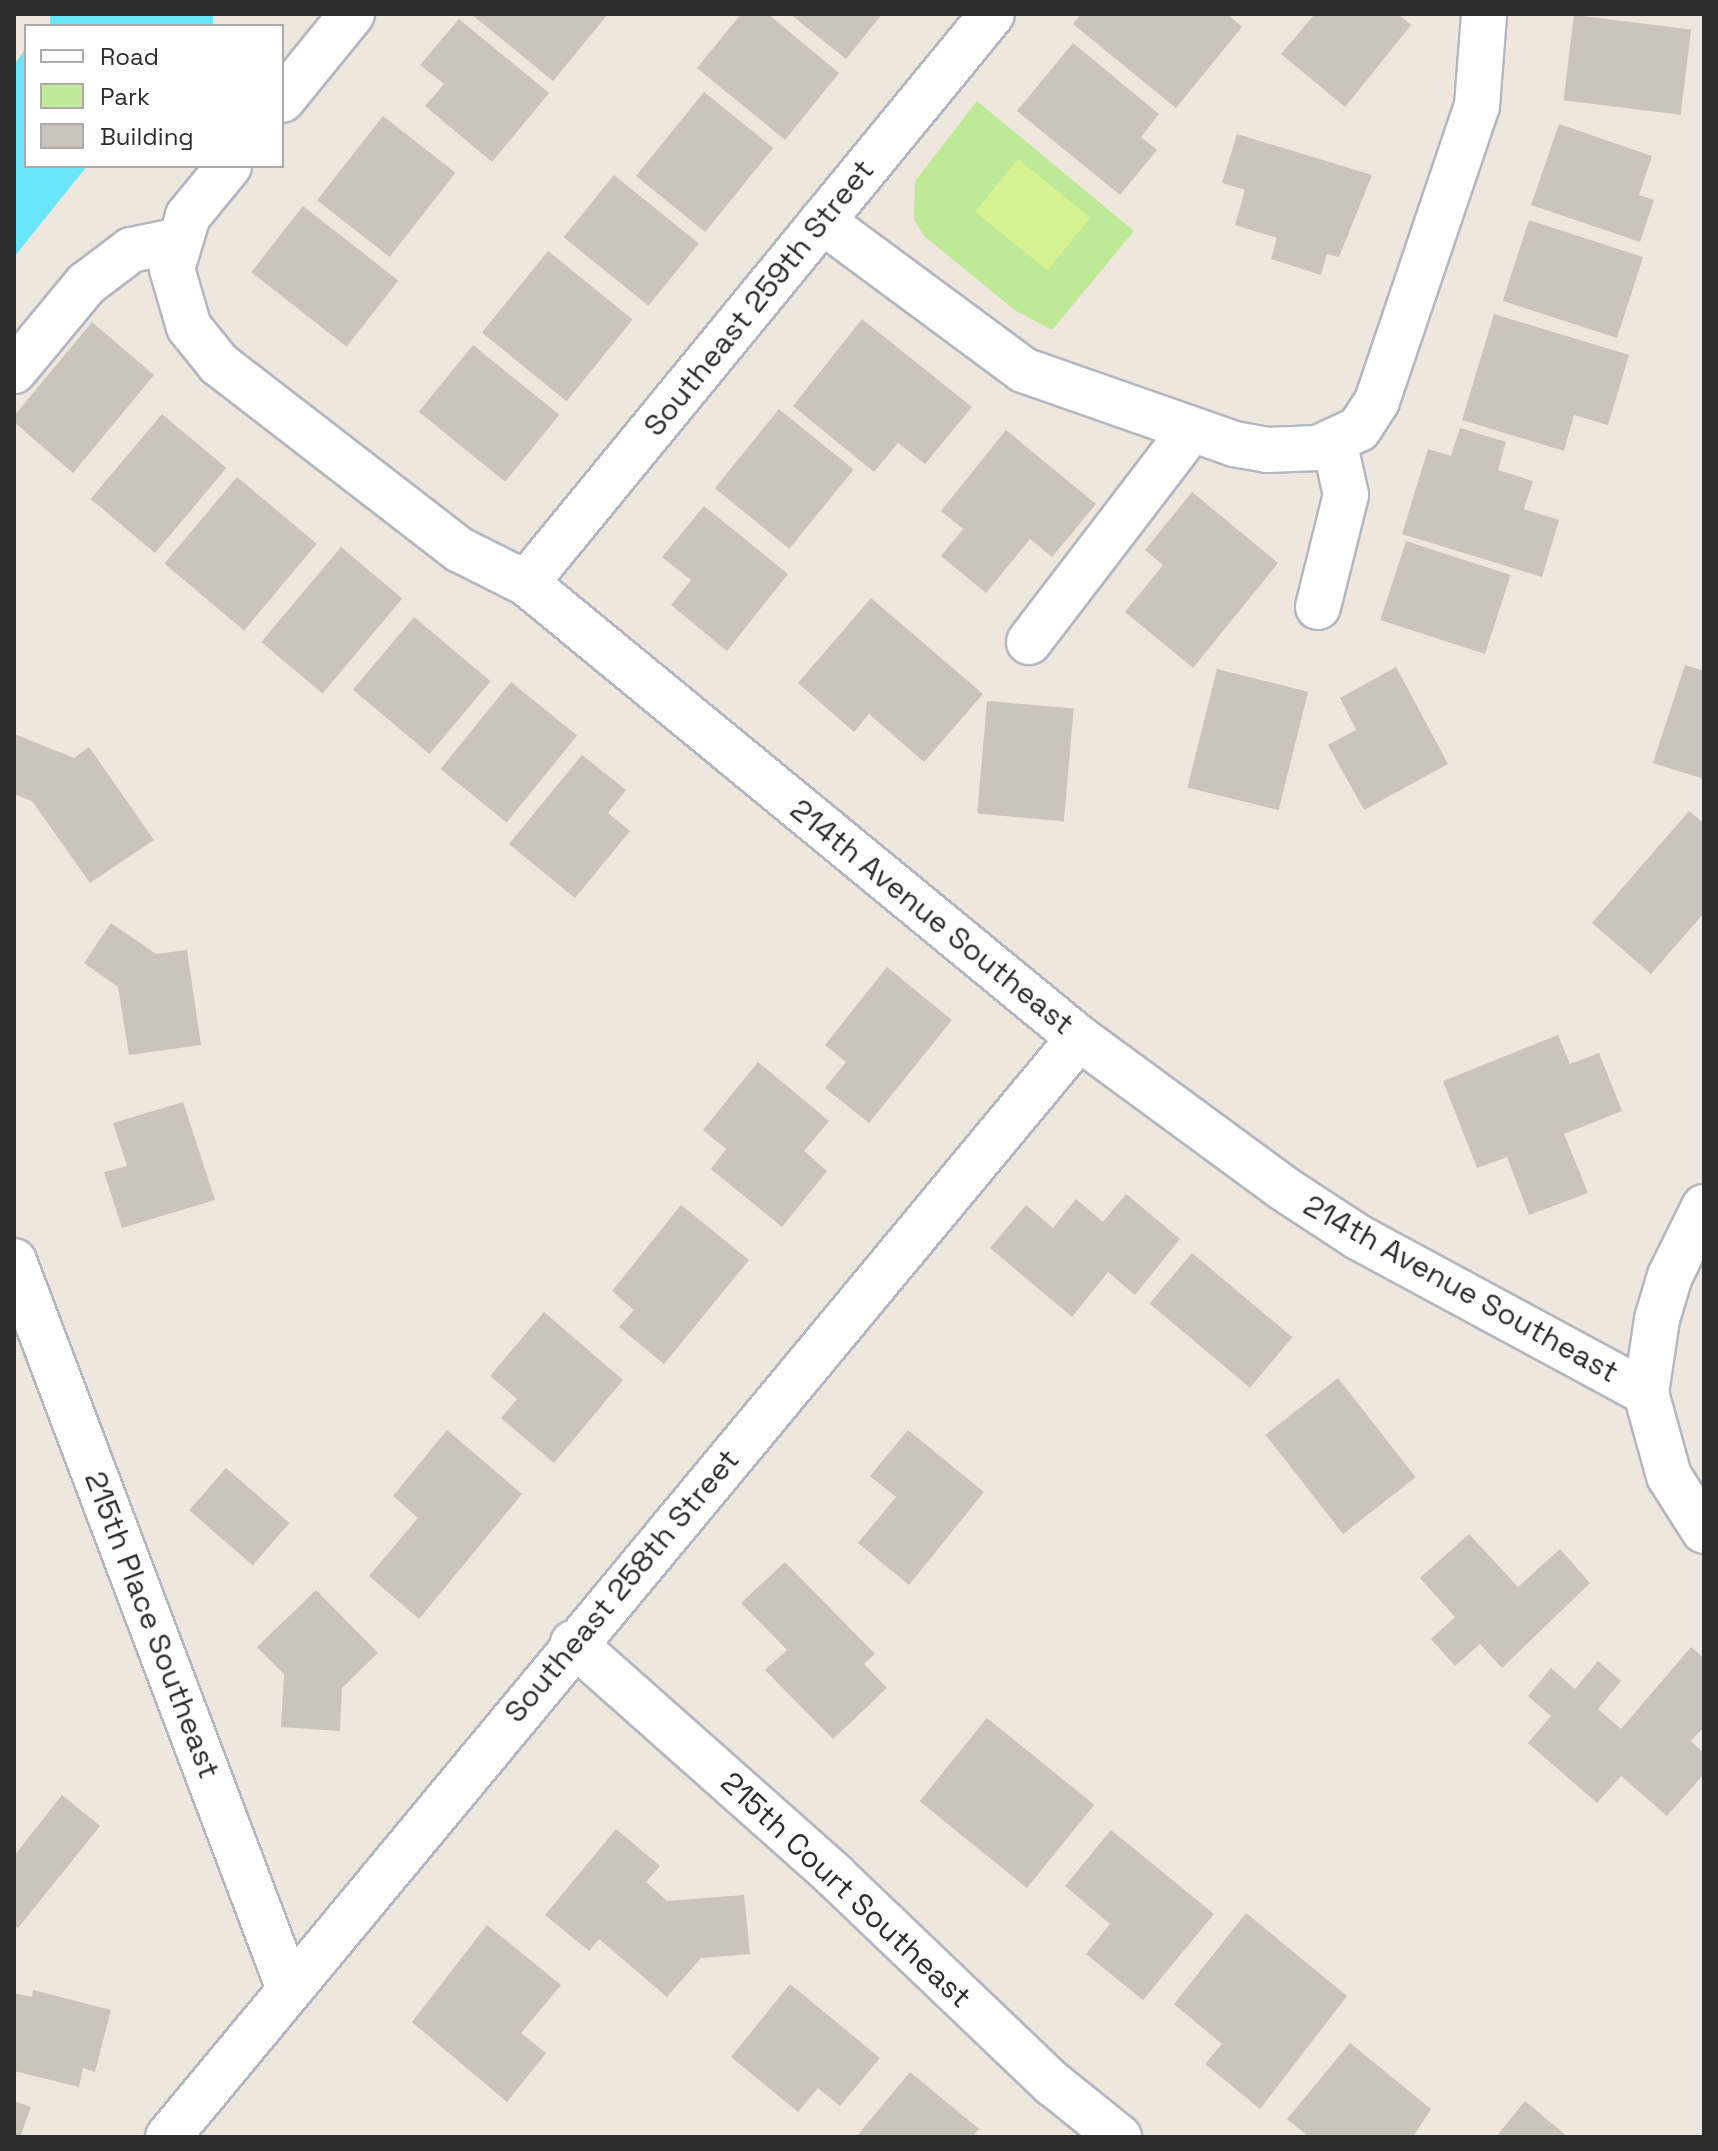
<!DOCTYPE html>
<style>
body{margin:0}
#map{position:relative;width:1718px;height:2151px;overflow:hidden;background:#efe6de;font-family:"Space Grotesk",sans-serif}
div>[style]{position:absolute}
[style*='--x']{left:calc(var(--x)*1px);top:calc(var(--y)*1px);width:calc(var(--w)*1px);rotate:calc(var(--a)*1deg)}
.green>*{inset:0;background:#beea97}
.pitch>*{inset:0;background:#d6f292;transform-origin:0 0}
.water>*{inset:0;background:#6ae5f9;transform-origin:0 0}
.building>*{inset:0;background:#cbc4bd;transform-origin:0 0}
.roads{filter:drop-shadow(2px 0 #b2b7c1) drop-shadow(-2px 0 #b2b7c1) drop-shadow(0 2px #b2b7c1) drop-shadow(0 -2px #b2b7c1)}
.minor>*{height:44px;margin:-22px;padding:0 22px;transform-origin:22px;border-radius:22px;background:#fff}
span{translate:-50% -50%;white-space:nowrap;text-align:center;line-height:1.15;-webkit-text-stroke:6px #fff;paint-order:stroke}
.street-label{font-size:30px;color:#2d2d2d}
.frame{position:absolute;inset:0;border:16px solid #2d2d2d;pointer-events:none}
.legend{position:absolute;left:24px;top:24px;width:260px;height:144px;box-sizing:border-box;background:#fff;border:2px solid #ababab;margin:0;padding:10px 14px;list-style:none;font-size:24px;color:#2d2d2d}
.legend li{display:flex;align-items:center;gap:16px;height:40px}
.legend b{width:40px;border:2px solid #ababab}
</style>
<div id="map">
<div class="green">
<i style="clip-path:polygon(977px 101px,1134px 231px,1052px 330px,1016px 311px,924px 236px,914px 220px,915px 181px)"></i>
</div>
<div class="pitch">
<i style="left:1018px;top:159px;width:93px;height:68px;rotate:39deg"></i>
</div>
<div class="water">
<i style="left:50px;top:14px;width:163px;height:15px"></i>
<i style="clip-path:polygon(26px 48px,26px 166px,87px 166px,14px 257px,14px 65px)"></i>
</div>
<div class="building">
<i style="clip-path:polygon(471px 14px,608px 14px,553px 81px)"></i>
<i style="clip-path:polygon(741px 14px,768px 14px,839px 73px,785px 140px,697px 68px)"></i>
<i style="clip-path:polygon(790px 14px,882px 14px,846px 59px)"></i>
<i style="clip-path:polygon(1081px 14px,1227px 14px,1242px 27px,1176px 108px,1073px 24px)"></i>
<i style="clip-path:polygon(1315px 14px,1398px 14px,1411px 25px,1345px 107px,1281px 54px)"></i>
<i style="left:1574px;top:15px;width:118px;height:86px;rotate:7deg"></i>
<i style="clip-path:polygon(459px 19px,549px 93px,492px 162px,425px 106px,444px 84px,420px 65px)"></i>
<i style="clip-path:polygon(1073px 43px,1159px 114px,1141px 137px,1157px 150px,1120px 195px,1017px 111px)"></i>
<i style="left:704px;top:92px;width:89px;height:108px;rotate:39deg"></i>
<i style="left:383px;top:116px;width:92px;height:107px;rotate:38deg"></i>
<i style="clip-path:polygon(1559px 124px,1652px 156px,1639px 195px,1654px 200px,1640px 242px,1531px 205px)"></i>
<i style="clip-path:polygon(1237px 134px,1372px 175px,1339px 257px,1327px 254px,1321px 275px,1271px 259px,1277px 238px,1235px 225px,1245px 190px,1222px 183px)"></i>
<i style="left:614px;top:175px;width:109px;height:80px;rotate:39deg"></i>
<i style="left:303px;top:206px;width:121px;height:84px;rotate:38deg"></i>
<i style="left:1529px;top:220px;width:120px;height:85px;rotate:18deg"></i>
<i style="left:548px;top:251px;width:109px;height:105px;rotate:39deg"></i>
<i style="clip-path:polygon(1494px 314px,1629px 355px,1608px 425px,1574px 415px,1564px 451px,1462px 420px)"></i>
<i style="clip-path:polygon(862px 319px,972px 407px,925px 464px,898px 443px,874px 472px,793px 406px)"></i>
<i style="clip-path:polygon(92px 322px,154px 375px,73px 473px,14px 422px,14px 416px)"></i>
<i style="left:473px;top:345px;width:111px;height:86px;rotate:39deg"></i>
<i style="left:779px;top:409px;width:96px;height:102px;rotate:39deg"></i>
<i style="left:162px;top:414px;width:84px;height:111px;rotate:40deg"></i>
<i style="clip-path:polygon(1460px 428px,1506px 442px,1498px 470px,1533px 481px,1524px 509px,1559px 520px,1542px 577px,1402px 534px,1428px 449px,1451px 456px)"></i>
<i style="clip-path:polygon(1006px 430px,1096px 504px,1052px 557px,1030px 539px,986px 593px,941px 556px,963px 529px,941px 511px)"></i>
<i style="left:237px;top:477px;width:104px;height:113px;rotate:40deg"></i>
<i style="clip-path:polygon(1192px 492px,1278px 563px,1193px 668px,1125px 612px,1163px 565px,1145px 550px)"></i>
<i style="clip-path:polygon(704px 506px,788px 574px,727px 651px,671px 605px,691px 580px,662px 557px)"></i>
<i style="left:1406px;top:541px;width:110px;height:83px;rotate:18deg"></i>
<i style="left:341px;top:547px;width:80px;height:124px;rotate:40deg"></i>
<i style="clip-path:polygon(871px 598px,983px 694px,924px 762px,869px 714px,854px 732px,798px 683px)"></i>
<i style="left:414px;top:617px;width:100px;height:95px;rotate:40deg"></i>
<i style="clip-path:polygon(1685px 665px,1704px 671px,1704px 779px,1653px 763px)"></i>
<i style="clip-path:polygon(1396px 667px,1448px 764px,1364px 810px,1328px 745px,1356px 730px,1340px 698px)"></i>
<i style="left:1217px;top:669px;width:94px;height:122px;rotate:14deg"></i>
<i style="left:511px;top:682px;width:85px;height:112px;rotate:39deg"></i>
<i style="left:987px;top:701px;width:87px;height:113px;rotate:5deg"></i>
<i style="clip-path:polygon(14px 734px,74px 758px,89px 747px,154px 840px,90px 883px,32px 801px,14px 794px)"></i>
<i style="clip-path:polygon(582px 755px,626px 790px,608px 813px,630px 831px,575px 898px,509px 844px)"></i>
<i style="clip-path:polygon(1689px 811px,1704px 823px,1704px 913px,1651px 974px,1592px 923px)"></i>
<i style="clip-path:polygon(111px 923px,156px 954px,187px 950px,201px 1045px,129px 1055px,118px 987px,84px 963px)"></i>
<i style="clip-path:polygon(887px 967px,952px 1020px,869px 1123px,825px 1088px,846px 1062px,825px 1045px)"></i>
<i style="clip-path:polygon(1558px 1035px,1570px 1064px,1599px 1053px,1622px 1111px,1564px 1134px,1588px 1193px,1529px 1215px,1507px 1157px,1477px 1168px,1443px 1081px)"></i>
<i style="clip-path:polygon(758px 1062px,829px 1121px,804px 1151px,827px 1171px,782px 1227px,711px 1169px,726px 1149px,703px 1130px)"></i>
<i style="clip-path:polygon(183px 1102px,215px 1200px,122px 1228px,104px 1172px,127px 1166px,113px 1123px)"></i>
<i style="clip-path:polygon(1126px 1194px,1180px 1239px,1135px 1295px,1108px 1272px,1072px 1317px,990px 1248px,1026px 1205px,1053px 1228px,1076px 1199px,1103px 1222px)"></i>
<i style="clip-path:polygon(681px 1205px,749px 1260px,664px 1364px,619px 1327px,634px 1310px,612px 1291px)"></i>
<i style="left:1192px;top:1253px;width:131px;height:66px;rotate:40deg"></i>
<i style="clip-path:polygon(544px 1312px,623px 1380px,554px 1463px,501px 1418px,517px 1399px,490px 1376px)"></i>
<i style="left:1338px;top:1378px;width:126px;height:92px;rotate:52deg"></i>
<i style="clip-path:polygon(447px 1430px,522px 1494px,419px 1619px,369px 1576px,418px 1518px,393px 1496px)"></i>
<i style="clip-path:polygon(908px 1430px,984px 1492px,909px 1585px,858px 1543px,896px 1497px,870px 1476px)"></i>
<i style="left:226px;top:1468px;width:84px;height:56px;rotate:41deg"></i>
<i style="clip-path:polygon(1469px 1534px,1518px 1587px,1560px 1549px,1590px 1583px,1502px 1668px,1480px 1644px,1455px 1666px,1431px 1639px,1455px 1617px,1420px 1578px)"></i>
<i style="clip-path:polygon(785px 1562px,875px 1654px,864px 1664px,887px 1688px,833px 1739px,765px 1670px,787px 1650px,741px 1603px)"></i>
<i style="clip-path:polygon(316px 1590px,378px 1653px,342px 1688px,340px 1731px,281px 1727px,284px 1674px,257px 1647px)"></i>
<i style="clip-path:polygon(1691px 1647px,1704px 1658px,1704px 1727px,1691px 1741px,1704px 1753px,1704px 1774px,1667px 1816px,1621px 1776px,1597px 1803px,1528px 1743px,1551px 1716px,1528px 1696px,1551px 1668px,1575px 1689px,1598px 1661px,1621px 1681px,1598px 1709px,1621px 1729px)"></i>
<i style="left:987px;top:1718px;width:138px;height:107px;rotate:39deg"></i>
<i style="clip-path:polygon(62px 1795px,100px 1826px,18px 1928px,14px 1925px,14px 1856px)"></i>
<i style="clip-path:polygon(616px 1829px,660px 1866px,646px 1882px,667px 1901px,744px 1895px,750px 1954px,701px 1958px,667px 1997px,599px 1939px,589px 1951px,545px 1915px)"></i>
<i style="clip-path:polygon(1111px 1830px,1214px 1914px,1143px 2000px,1086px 1954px,1110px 1924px,1065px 1886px)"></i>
<i style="clip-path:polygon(1246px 1913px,1347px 1996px,1260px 2109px,1205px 2064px,1222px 2044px,1174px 2004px)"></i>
<i style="clip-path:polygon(487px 1925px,561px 1985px,521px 2033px,546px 2053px,507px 2102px,412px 2022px)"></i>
<i style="clip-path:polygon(790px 1984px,880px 2058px,840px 2106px,818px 2088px,798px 2112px,731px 2057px)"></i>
<i style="clip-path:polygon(33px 1990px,111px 2010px,95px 2072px,83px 2068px,79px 2087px,14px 2071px,14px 1993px,32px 1997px)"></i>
<i style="clip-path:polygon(1350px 2043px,1431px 2109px,1413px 2137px,1309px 2137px,1287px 2119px)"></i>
<i style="clip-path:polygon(910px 2072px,979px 2129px,972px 2137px,856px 2137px)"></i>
<i style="clip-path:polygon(14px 2101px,31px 2107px,20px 2137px,14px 2137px)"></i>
<i style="clip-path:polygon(1525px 2101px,1568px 2137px,1496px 2137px)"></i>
</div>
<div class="roads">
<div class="minor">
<i style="--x:282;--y:100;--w:111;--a:-50.9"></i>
<i style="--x:229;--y:166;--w:65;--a:129.4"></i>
<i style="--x:188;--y:216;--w:55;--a:106.8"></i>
<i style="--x:172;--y:269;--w:60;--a:73.7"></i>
<i style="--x:189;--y:327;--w:48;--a:51"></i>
<i style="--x:219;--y:364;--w:304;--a:37.7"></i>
<i style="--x:460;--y:550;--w:74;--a:26.6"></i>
<i style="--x:526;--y:583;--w:716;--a:39.45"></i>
<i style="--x:1079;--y:1038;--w:253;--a:36.3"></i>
<i style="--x:1283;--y:1188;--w:90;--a:33.2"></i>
<i style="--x:1358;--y:1237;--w:328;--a:28.4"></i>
<i style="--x:1646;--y:1393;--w:86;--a:74.5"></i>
<i style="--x:1669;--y:1476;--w:65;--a:57.5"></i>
<i style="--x:822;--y:221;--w:250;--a:36.5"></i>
<i style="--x:1023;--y:370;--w:224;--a:19.3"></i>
<i style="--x:1234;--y:444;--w:34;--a:10"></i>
<i style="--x:1267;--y:450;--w:51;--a:-2.2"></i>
<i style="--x:1318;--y:448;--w:45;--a:-24.9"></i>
<i style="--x:1359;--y:429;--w:33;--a:-57"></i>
<i style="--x:1377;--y:401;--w:311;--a:-71.3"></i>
<i style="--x:1477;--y:106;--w:92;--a:-85.6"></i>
<i style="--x:14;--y:371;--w:113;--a:-50.4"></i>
<i style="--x:86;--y:284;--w:56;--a:-37.1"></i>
<i style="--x:131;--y:250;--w:50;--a:-11.5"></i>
<i style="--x:526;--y:583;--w:735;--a:-50.68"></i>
<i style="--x:1318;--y:607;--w:115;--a:-76"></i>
<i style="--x:1346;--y:495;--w:55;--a:-102.5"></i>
<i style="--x:1029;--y:642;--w:267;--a:-52.6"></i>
<i style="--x:14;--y:1261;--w:778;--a:69.31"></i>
<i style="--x:1646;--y:1393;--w:75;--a:-81.5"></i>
<i style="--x:1657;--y:1319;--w:45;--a:-73.2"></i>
<i style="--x:1670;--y:1276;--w:77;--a:-63.8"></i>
<i style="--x:573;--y:1643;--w:349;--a:41.6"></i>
<i style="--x:834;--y:1875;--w:303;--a:43.7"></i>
<i style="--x:1053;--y:2084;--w:85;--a:38.8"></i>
<i style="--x:168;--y:2137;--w:1427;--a:-50.34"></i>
</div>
</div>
<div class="street-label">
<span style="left:759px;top:298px;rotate:-51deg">Southeast 259th Street</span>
<span style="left:932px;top:917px;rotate:39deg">214th Avenue Southeast</span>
<span style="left:1461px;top:1289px;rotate:29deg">214th Avenue Southeast</span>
<span style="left:622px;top:1586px;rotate:-50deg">Southeast 258th Street</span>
<span style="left:152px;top:1625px;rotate:69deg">215th Place Southeast</span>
<span style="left:846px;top:1890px;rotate:43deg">215th Court Southeast</span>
</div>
<div class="frame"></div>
<ul class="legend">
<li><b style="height:10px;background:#fff"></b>Road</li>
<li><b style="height:22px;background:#beea97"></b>Park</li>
<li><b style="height:22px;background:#cbc4bd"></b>Building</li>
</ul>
</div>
